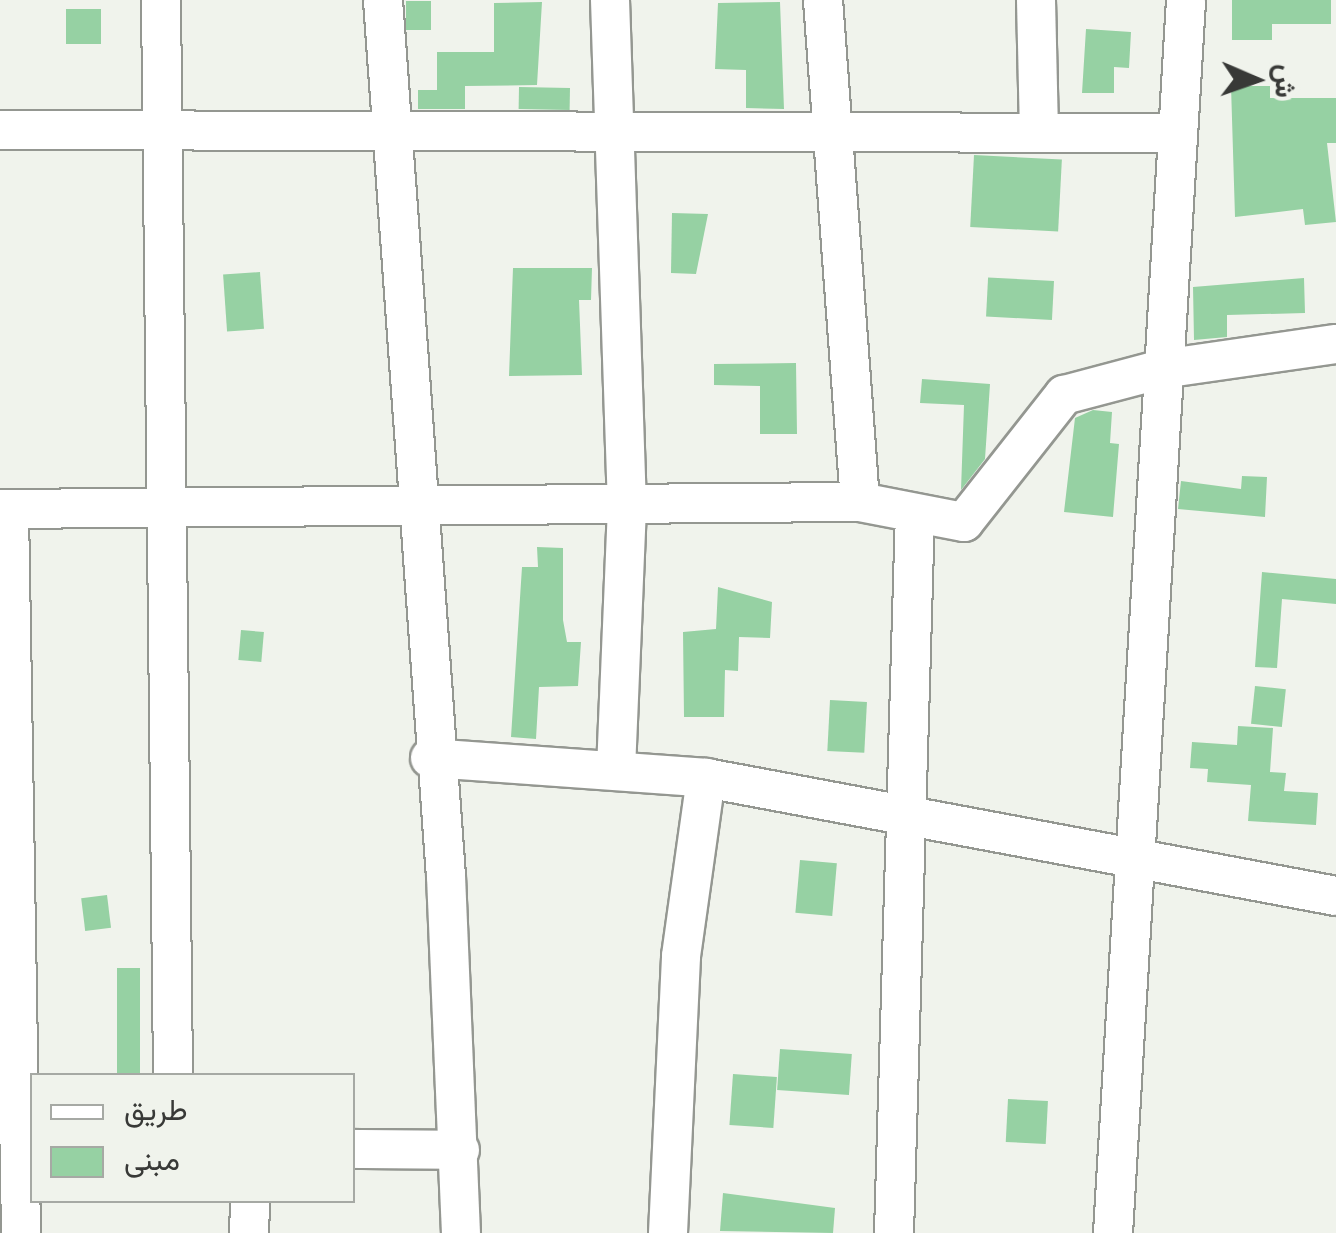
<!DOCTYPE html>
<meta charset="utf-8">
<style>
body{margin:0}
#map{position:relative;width:1336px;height:1233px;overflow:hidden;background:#f0f3ec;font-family:"PT Serif",Vazirmatn,serif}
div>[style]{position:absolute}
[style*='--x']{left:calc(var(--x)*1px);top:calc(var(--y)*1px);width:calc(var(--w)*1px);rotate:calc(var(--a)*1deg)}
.building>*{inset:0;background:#96d1a3;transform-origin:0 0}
.roads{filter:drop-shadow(2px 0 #949791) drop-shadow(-2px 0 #949791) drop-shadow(0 2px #949791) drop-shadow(0 -2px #949791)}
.minor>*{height:38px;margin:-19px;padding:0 19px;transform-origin:19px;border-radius:19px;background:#fff}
span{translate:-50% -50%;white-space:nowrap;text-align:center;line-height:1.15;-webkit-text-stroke:9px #f0f3ec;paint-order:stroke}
.legend{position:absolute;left:30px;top:1073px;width:325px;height:130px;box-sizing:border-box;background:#f0f3ec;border:2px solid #a6a9a4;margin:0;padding:12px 18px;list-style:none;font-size:30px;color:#383937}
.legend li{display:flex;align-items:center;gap:20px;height:50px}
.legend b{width:50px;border:2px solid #a6a9a4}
.north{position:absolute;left:1206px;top:30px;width:100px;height:100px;-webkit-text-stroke:8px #f0f3ec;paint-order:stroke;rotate:92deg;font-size:28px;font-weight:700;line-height:40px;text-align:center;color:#383937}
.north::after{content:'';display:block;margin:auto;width:35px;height:45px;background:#383937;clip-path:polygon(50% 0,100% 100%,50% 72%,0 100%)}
</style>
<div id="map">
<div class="building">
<i style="clip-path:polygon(1232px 0,1331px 0,1331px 24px,1272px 24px,1272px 40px,1232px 40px)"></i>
<i style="left:406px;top:1px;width:25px;height:29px"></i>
<i style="clip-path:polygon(542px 2px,537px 85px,465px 86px,465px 109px,418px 109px,418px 90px,437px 90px,437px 52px,494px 52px,494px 3px)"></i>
<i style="clip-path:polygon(780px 2px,784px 109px,746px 108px,746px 70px,715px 69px,718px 3px)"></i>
<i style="left:66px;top:9px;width:35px;height:35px"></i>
<i style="clip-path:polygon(1086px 29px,1131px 32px,1129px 68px,1114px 67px,1114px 93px,1082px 93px)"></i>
<i style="clip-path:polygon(1231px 86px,1270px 86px,1270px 98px,1336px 98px,1336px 143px,1327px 143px,1336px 222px,1305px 225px,1303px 209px,1235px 217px)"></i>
<i style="left:519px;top:87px;width:51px;height:22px;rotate:1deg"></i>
<i style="left:974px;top:155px;width:88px;height:72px;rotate:3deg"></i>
<i style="clip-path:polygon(672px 213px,708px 214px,696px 274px,671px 273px)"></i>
<i style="clip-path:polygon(513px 268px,592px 268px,591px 300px,579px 300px,582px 375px,509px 376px)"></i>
<i style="left:260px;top:272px;width:57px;height:37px;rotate:86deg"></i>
<i style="clip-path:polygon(1304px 278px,1305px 313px,1227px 315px,1227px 337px,1194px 340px,1193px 287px)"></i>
<i style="left:1054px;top:281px;width:39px;height:66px;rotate:93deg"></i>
<i style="clip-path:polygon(796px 363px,797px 434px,760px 434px,760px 386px,714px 385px,714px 364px)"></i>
<i style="clip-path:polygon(922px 379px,990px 384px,985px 459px,961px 490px,964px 405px,920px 403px)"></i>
<i style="clip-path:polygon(1093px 410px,1112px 412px,1110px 443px,1119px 444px,1113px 517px,1064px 512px,1075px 418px)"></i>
<i style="clip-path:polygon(1242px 476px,1267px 477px,1265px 517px,1178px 509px,1181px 481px,1241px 489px)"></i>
<i style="clip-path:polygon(537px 547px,563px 548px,563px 620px,567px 642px,581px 642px,578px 686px,539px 687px,536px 739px,511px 737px,522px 567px,538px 567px)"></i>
<i style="clip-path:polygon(1262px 572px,1336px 579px,1336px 604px,1282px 599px,1277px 668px,1255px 667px)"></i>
<i style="clip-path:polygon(718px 587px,772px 602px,770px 638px,739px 637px,738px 671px,725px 670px,724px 717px,684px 717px,683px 632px,716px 629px)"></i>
<i style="left:241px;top:630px;width:23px;height:30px;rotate:5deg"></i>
<i style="left:1255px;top:686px;width:31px;height:38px;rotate:6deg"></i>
<i style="left:830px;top:700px;width:37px;height:51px;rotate:3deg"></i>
<i style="clip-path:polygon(1238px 726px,1273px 728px,1270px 772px,1286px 773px,1284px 791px,1318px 793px,1316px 825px,1248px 821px,1251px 785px,1207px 782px,1208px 769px,1190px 768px,1192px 742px,1237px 745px)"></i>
<i style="left:800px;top:860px;width:37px;height:53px;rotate:5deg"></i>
<i style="left:107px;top:895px;width:33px;height:26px;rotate:83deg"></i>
<i style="left:117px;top:968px;width:23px;height:108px"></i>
<i style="left:780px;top:1049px;width:72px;height:41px;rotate:4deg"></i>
<i style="left:733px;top:1074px;width:44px;height:51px;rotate:4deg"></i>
<i style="left:1008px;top:1099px;width:40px;height:43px;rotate:3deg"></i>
<i style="clip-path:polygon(723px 1193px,835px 1208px,833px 1233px,720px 1231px)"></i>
</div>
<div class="roads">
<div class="minor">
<i style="--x:161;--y:0;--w:1076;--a:89.36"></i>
<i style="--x:383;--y:0;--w:878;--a:85.89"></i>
<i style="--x:446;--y:876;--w:357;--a:87.6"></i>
<i style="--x:610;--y:0;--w:507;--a:88.08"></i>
<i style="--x:627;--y:507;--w:260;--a:92.4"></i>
<i style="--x:823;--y:0;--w:503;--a:85.78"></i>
<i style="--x:860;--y:502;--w:106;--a:10.9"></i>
<i style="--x:964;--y:522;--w:162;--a:-51.8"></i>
<i style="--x:1064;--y:395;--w:101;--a:-14.9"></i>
<i style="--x:1162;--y:369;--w:176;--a:-8.2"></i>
<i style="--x:1036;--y:0;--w:130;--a:88.7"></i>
<i style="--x:0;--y:130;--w:1177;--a:0.15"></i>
<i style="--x:0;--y:509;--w:860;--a:-0.47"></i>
<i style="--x:9;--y:510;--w:723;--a:89.05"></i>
<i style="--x:430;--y:758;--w:277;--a:4.1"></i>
<i style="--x:706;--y:778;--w:641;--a:10.61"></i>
<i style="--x:352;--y:1149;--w:108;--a:0.5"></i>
<i style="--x:249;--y:1233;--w:33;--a:-88"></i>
<i style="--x:668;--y:1233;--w:277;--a:-87.3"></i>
<i style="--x:681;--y:956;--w:180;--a:-82"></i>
<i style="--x:894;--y:1233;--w:719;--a:-88.33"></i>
<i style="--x:1113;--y:1233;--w:1235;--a:-86.61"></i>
</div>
</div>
<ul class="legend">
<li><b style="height:12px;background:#fff"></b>طريق</li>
<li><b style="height:28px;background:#96d1a3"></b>مبنى</li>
</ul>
<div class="north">ش</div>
</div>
